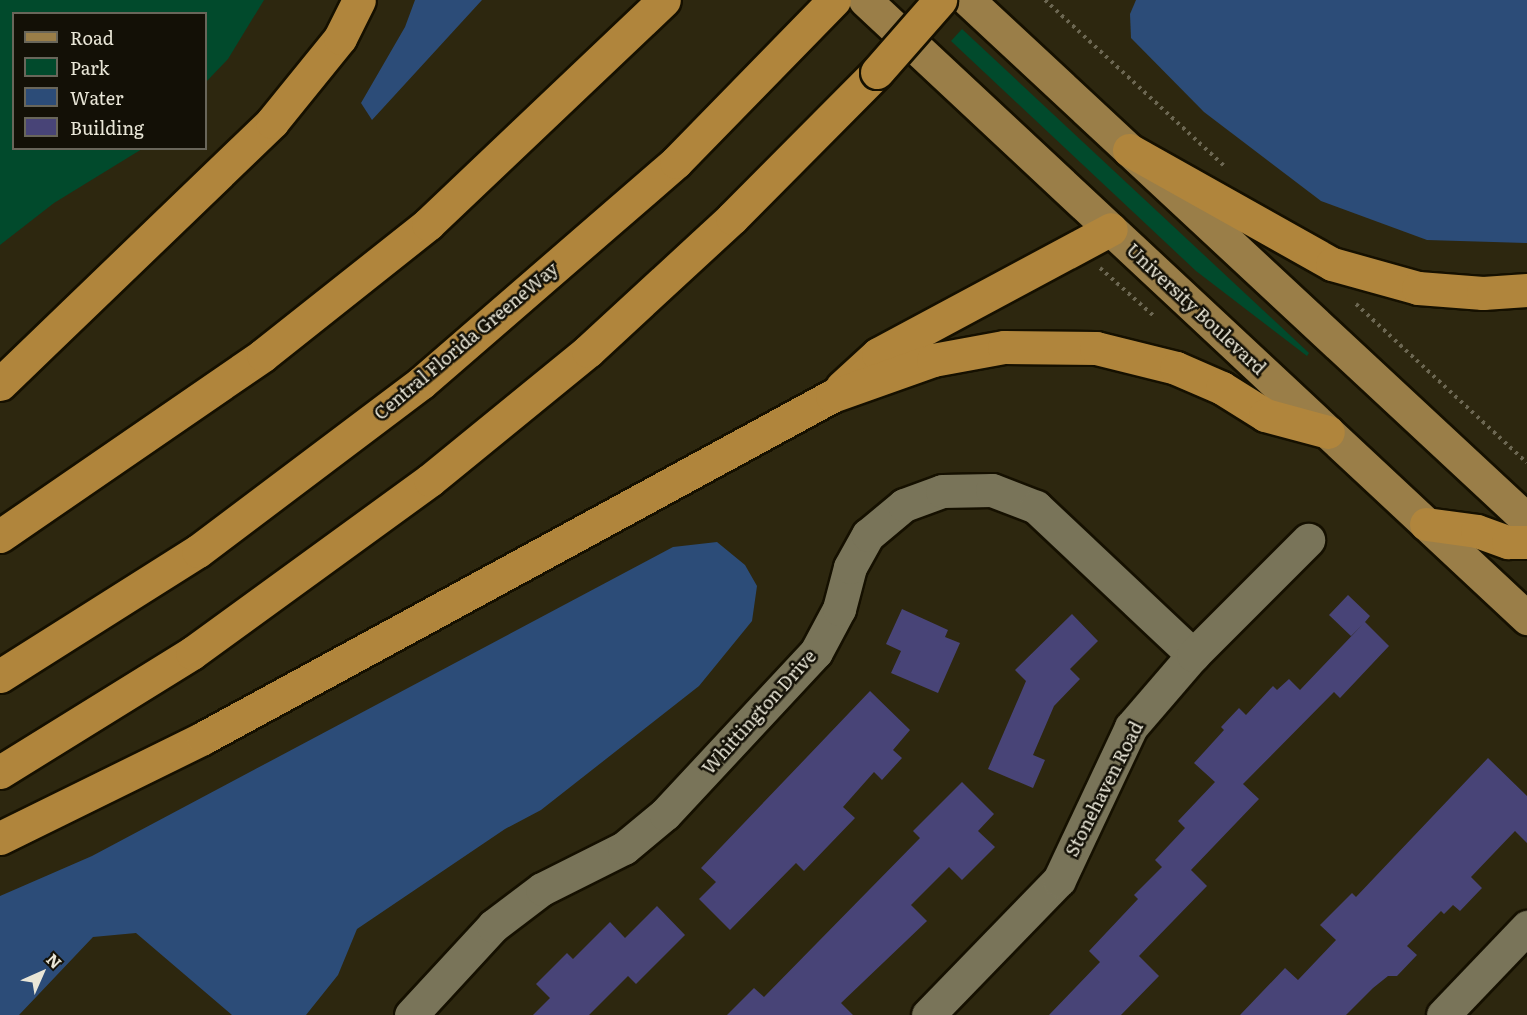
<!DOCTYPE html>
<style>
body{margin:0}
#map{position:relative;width:1527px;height:1015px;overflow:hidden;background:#2d270f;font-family:Literata,serif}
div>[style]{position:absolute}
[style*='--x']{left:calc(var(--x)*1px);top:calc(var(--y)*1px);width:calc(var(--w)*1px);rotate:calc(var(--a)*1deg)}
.green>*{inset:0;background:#014a2c}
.water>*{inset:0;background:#2c4c78}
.building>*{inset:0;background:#484477}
.path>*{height:4px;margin-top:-2px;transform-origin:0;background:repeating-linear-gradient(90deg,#6c6752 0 3px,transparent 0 7.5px)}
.roads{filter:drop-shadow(2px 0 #151000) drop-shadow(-2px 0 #151000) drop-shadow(0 2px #151000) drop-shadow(0 -2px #151000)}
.street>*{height:33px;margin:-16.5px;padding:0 16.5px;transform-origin:16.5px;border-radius:16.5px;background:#797459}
.primary>*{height:33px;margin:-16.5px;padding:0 16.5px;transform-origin:16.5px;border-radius:16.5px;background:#9a7e48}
.highway>*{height:33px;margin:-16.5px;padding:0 16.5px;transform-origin:16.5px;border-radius:16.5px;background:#b0853c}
.bridges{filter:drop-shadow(2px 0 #151000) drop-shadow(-2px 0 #151000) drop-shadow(0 2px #151000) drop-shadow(0 -2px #151000)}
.highway-bridge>*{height:33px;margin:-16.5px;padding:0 16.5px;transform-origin:16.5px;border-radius:16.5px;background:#b0853c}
span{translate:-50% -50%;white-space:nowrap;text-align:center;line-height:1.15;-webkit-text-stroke:5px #131006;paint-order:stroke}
.street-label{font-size:18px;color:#e9e6d7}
.legend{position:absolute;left:12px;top:12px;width:195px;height:138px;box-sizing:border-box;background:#131006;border:2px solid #69665a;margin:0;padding:8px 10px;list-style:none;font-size:18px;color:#e9e6d7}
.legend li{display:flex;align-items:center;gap:12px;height:30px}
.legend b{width:30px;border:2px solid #69665a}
.north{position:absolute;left:12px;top:943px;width:60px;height:60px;-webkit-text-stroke:4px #131006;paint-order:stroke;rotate:45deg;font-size:16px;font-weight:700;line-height:24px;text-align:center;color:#e9e6d7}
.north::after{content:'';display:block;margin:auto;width:21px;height:27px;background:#e9e6d7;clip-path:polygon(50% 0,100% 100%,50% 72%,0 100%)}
</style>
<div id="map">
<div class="green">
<i style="clip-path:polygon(0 0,264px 0,228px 59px,206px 82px,206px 14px,14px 14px,14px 148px,142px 149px,54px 203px,0 245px)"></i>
<i style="clip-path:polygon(962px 29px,1309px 353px,1307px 356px,1196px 271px,951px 41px)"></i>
</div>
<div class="water">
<i style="clip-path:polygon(415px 0,482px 0,372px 120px,361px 103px,405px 27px)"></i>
<i style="clip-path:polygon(1136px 0,1527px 0,1527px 243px,1427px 240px,1321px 201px,1204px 112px,1131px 38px,1130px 14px)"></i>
<i style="clip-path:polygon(717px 542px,745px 565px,757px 586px,752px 621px,699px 686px,541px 810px,505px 829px,357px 929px,338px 975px,306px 1015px,232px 1015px,136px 933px,93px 937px,19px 1015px,0 1015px,0 896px,92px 856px,673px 547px)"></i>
</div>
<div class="building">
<i style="clip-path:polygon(1348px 595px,1370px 616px,1365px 622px,1389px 646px,1340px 698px,1334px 692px,1243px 784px,1259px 799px,1191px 870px,1207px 886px,1139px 956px,1159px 976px,1121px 1015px,1049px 1015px,1100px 962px,1089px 951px,1138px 899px,1134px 895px,1162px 867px,1155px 860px,1185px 828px,1178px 821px,1215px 782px,1194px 763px,1224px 730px,1221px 727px,1239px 708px,1246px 715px,1273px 686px,1277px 690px,1289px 679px,1300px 690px,1363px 624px,1351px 636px,1329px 615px)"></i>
<i style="clip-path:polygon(902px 609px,948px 630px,945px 637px,960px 643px,938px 693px,891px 673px,901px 651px,886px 644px)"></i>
<i style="clip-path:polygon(1072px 614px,1098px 641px,1070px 669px,1080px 679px,1054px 706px,1033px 755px,1045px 760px,1033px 788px,988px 769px,1026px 681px,1015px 670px)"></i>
<i style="clip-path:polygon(870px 691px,910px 730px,893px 750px,902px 758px,882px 780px,874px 772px,843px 807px,855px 818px,804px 871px,796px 863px,730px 930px,699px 899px,716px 882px,701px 868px)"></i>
<i style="clip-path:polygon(1488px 758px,1527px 796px,1527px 843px,1515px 831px,1471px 877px,1482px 888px,1460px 911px,1453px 905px,1444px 914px,1441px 911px,1407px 946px,1417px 955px,1397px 976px,1388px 976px,1373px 988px,1346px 1015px,1240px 1015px,1285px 968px,1298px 980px,1336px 940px,1320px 925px,1352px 893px,1356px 897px)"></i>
<i style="clip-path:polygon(962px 782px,994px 814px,978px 831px,995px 847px,962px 880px,949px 867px,911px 905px,927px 921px,841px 1003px,853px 1015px,727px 1015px,754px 988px,764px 997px,920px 838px,913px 831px)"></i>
<i style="clip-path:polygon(657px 906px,685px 935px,636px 984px,628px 976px,589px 1015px,533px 1015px,550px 998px,536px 984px,567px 953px,573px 959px,610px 922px,625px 938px)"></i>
</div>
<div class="path">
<i style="--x:1045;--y:0;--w:244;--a:42.8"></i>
<i style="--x:1100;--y:268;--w:74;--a:41.7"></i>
<i style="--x:1356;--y:304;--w:233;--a:42.9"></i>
</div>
<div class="roads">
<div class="street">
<i style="--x:411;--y:1015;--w:121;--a:-47.3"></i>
<i style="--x:493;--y:926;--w:61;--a:-37.1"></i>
<i style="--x:542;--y:889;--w:92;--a:-26.6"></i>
<i style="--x:624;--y:848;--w:53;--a:-39.7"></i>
<i style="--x:665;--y:814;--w:221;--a:-47"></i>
<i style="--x:816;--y:652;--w:49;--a:-61.9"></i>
<i style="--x:839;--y:609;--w:43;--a:-75.3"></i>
<i style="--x:850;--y:567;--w:37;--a:-61"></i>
<i style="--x:868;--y:535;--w:47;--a:-39.8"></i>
<i style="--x:904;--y:505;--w:40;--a:-20.2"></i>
<i style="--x:942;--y:491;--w:50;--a:-1.1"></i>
<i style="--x:992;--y:490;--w:47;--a:21.1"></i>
<i style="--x:1036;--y:507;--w:216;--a:43.3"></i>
<i style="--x:928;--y:1015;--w:188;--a:-45.9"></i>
<i style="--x:1059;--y:880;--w:169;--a:-64.8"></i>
<i style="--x:1131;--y:727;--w:95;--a:-49.3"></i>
<i style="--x:1193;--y:655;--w:163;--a:-45"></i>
<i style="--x:1443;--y:1015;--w:122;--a:-46.3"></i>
</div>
<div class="primary">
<i style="--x:865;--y:0;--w:906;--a:43.03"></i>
<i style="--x:968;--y:0;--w:763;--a:42.93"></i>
</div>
<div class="highway">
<i style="--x:1129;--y:150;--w:233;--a:29.3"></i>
<i style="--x:1332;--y:264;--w:89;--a:15.6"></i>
<i style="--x:1418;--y:288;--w:65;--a:4.4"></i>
<i style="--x:1483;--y:293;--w:44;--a:-3.9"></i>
<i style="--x:0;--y:384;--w:378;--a:-43.9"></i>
<i style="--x:272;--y:122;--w:108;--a:-51"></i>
<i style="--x:340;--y:38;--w:42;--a:-63.4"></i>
<i style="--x:842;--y:387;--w:49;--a:-42.5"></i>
<i style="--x:878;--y:354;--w:264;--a:-28.2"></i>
<i style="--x:1426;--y:524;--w:51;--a:7.8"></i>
<i style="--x:1477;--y:531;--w:33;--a:20"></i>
<i style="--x:1508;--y:542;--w:19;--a:0"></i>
<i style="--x:0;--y:536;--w:319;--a:-34.5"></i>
<i style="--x:263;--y:355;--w:211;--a:-38.4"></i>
<i style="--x:428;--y:224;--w:325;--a:-43.5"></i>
<i style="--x:0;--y:676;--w:234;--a:-32.3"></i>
<i style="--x:198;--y:551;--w:279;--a:-37"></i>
<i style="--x:421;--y:383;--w:337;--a:-40.9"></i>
<i style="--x:676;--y:162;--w:226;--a:-45.7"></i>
<i style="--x:0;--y:772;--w:226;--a:-31.8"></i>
<i style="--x:192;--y:653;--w:294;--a:-36"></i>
<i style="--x:430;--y:480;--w:204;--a:-39.2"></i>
<i style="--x:588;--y:351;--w:196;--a:-42.7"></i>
<i style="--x:732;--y:218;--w:206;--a:-45.2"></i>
<i style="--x:0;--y:838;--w:226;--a:-26.2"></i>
<i style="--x:203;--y:738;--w:716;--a:-28.53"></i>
<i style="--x:832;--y:396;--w:107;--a:-19.6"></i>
<i style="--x:933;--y:360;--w:72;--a:-10.4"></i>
<i style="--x:1004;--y:347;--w:92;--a:0.6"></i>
<i style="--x:1096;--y:348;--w:82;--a:14"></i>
<i style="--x:1176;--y:368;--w:50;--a:23.5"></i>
<i style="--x:1222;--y:388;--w:51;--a:32.1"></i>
<i style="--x:1265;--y:415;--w:65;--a:15.1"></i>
</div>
</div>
<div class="bridges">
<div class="highway-bridge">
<i style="--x:877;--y:72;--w:96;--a:-48.8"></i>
</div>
</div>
<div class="street-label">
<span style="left:1196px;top:309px;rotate:43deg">University Boulevard</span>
<span style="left:466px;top:341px;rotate:-40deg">Central Florida GreeneWay</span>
<span style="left:759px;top:712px;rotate:-48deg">Whittington Drive</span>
<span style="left:1104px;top:789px;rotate:-63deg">Stonehaven Road</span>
</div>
<ul class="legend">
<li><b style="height:8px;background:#9a7e48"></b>Road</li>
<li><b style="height:16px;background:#014a2c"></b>Park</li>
<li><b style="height:16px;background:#2c4c78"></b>Water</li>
<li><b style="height:16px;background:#484477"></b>Building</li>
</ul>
<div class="north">N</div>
</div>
